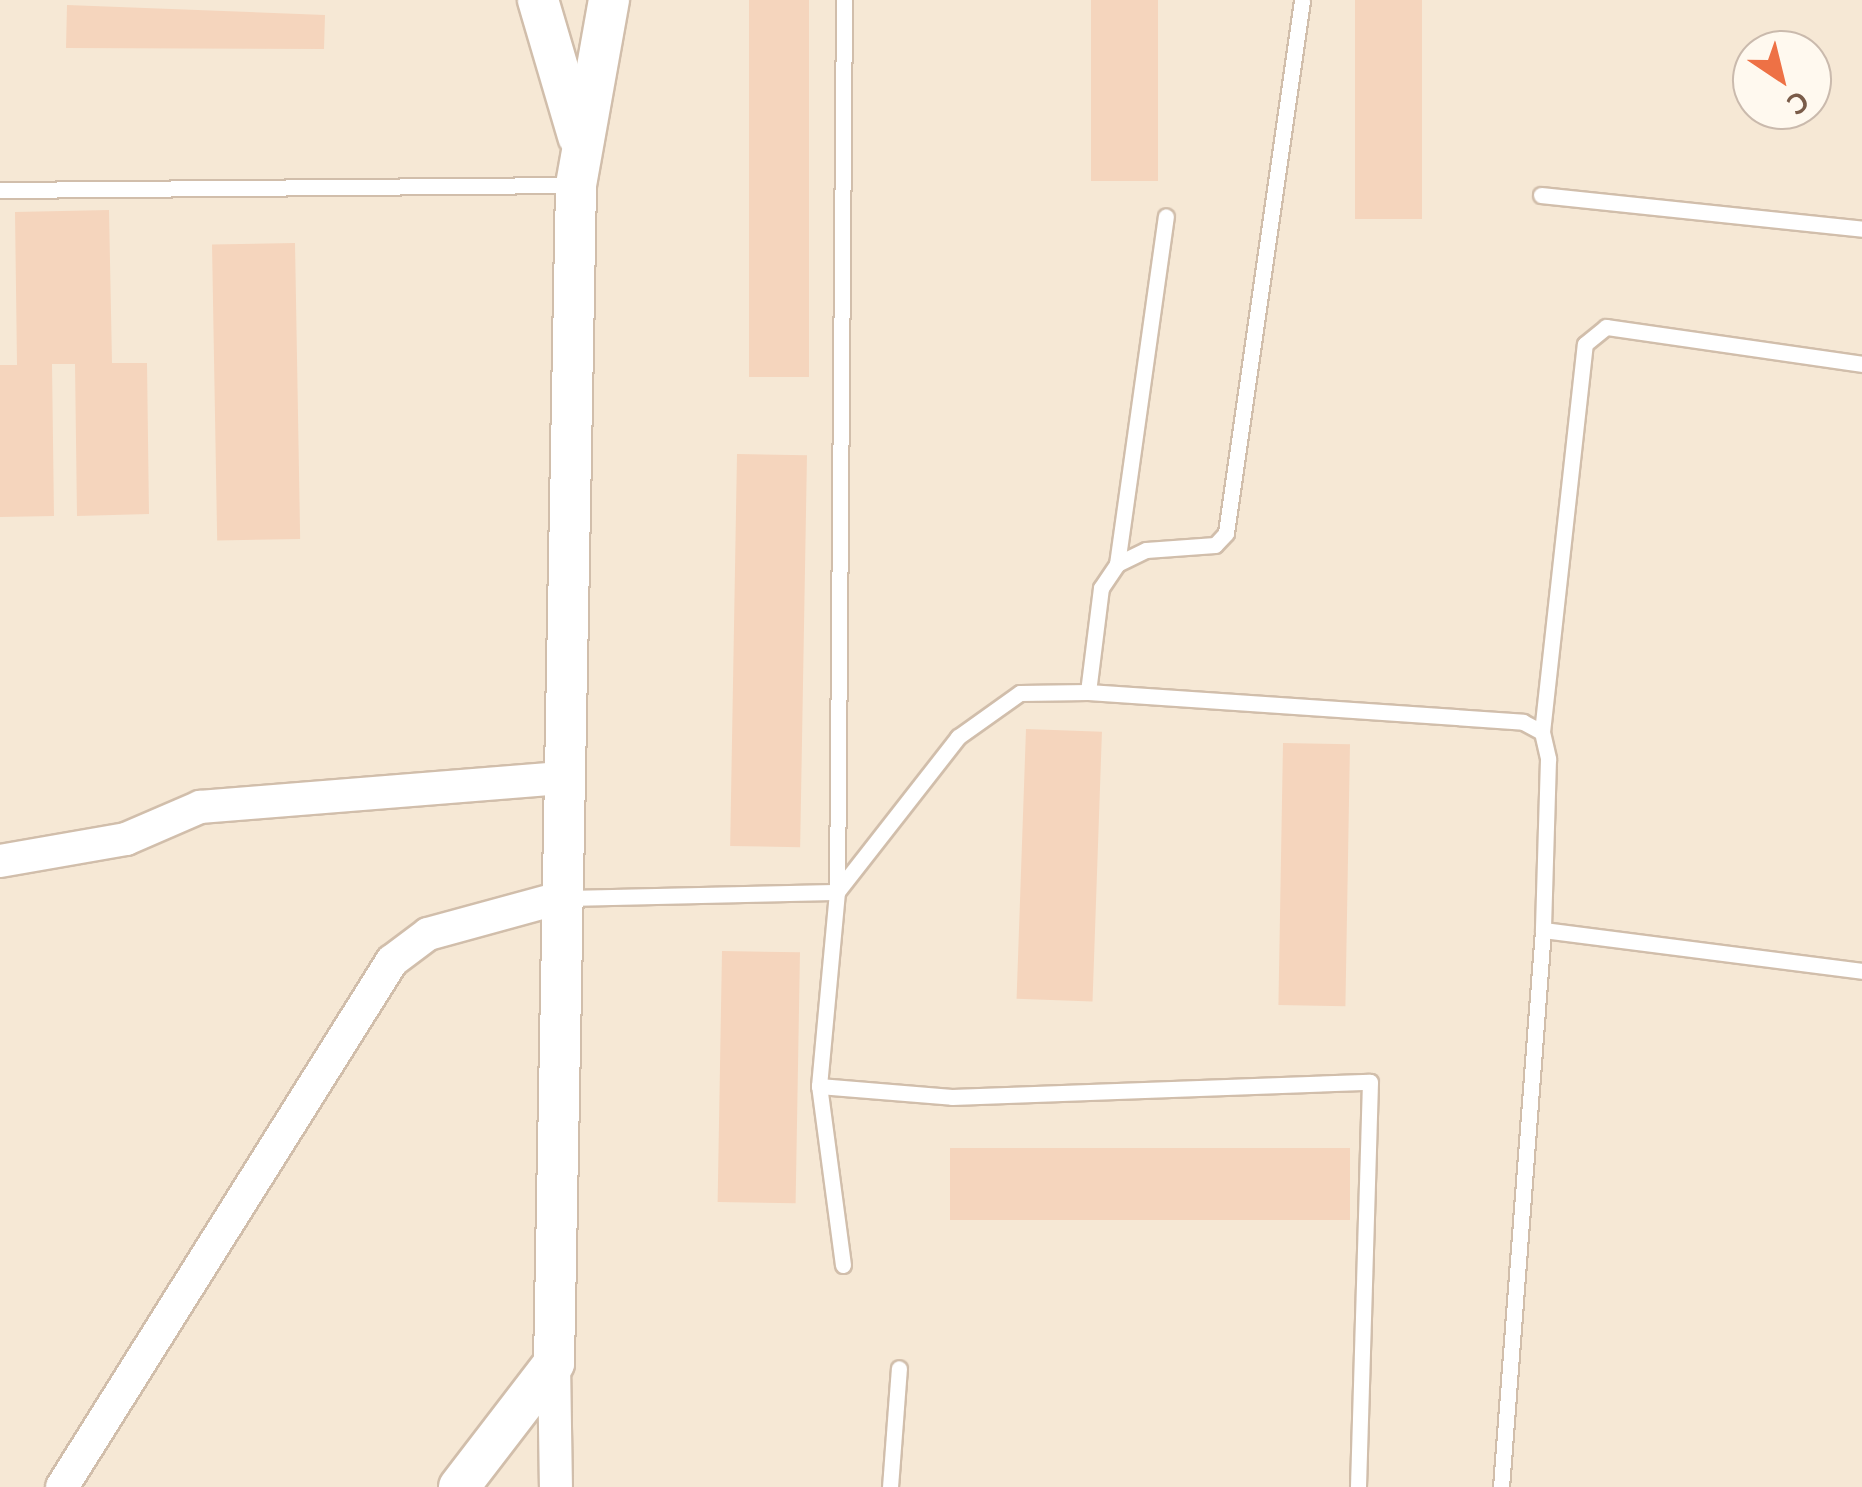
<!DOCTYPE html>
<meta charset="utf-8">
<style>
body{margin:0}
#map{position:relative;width:1862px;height:1487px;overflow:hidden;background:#fef6e7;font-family:Mulish,sans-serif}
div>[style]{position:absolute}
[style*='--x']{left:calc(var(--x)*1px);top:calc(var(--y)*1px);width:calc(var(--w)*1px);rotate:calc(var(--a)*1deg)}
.residential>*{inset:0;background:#f6e8d5}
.building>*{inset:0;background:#f5d5bd;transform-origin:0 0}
.roads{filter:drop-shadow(2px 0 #d1beab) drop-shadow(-2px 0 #d1beab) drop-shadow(0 2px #d1beab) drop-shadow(0 -2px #d1beab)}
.service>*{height:15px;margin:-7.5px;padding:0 7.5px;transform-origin:7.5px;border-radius:7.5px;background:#fff}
.minor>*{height:32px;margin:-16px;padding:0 16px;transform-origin:16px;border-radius:16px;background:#fff}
.tertiary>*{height:40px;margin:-20px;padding:0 20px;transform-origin:20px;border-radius:20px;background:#fff}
span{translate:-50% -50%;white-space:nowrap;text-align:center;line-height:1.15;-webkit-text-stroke:8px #fff9ef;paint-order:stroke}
.north{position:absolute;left:1732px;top:30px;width:100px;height:100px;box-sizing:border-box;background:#fff9ef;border:2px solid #cabaad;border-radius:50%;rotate:145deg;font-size:28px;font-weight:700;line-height:40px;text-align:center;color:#7a5c49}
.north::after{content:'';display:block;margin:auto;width:35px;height:45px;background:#ee7145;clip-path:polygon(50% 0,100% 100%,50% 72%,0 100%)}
</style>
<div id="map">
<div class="residential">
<i style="clip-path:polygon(evenodd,0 0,1862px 0,1862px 1487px,0 1487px,0 0,1752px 50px,1812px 50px,1812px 110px,1752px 110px,1752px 50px)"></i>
</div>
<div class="building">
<i style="left:749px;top:0;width:60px;height:377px"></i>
<i style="left:1091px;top:0;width:67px;height:181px"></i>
<i style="left:1355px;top:0;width:67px;height:219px"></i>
<i style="clip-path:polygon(67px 5px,325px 15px,324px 49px,66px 48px)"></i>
<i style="clip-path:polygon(109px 210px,112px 363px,147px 363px,149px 514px,77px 516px,75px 364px,52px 364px,54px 516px,0 517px,0 365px,17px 365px,15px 212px)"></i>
<i style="left:295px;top:243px;width:296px;height:83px;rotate:89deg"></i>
<i style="left:737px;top:454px;width:70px;height:392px;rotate:1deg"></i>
<i style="left:1026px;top:729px;width:76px;height:270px;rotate:2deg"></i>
<i style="left:1283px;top:743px;width:67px;height:262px;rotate:1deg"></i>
<i style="left:722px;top:951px;width:78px;height:251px;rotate:1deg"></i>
<i style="left:950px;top:1148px;width:400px;height:72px"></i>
</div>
<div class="roads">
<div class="service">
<i style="--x:0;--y:190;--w:576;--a:-0.5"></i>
<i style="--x:1541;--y:195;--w:323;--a:6"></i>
<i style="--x:1117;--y:564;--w:351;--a:-82"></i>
<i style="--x:1088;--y:692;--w:105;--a:-82.9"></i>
<i style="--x:1101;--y:588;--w:29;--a:-56"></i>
<i style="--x:1117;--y:564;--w:32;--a:-26"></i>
<i style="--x:1146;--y:550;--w:69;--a:-4.1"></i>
<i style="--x:1215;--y:545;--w:16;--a:-47"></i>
<i style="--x:1226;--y:533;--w:538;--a:-81.88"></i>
<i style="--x:1542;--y:732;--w:390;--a:-83.7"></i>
<i style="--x:1585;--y:344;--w:27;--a:-39"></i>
<i style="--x:1606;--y:327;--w:259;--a:8.2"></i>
<i style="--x:564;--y:898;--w:273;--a:-1.3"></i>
<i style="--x:837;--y:892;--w:892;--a:-89.55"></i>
<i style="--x:1543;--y:930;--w:322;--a:7.3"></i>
<i style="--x:819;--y:1086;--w:133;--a:4.7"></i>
<i style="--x:952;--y:1097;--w:418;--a:-2.1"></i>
<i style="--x:1370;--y:1082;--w:405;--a:91.7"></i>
<i style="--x:843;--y:1265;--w:181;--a:-97.6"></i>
<i style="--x:819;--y:1086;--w:195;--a:-84.7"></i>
<i style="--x:837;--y:892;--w:197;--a:-52"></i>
<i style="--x:958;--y:737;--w:76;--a:-35.4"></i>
<i style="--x:1020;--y:693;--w:68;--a:-0.8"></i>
<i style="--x:1088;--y:692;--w:436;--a:3.9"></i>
<i style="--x:1523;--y:722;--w:21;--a:28"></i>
<i style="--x:1542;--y:732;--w:28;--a:77"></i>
<i style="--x:1548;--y:759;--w:171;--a:91.7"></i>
<i style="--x:1543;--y:930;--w:559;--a:94.31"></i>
<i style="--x:890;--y:1487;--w:119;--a:-85.7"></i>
</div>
<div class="minor">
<i style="--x:0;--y:861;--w:128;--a:-9.9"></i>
<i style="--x:126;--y:839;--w:81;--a:-23.4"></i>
<i style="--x:200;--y:807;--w:362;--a:-4.6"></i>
<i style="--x:554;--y:1363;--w:124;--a:89.1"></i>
<i style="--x:62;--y:1487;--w:621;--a:-57.9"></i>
<i style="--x:392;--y:961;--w:45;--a:-36.9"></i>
<i style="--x:428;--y:934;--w:137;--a:-15.3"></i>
</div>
<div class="tertiary">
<i style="--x:538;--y:0;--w:142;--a:73.6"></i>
<i style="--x:459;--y:1487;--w:156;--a:-52.5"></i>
<i style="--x:554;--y:1363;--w:1178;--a:-88.93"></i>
<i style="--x:576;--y:185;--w:188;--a:-79.9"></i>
</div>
</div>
<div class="north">С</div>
</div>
